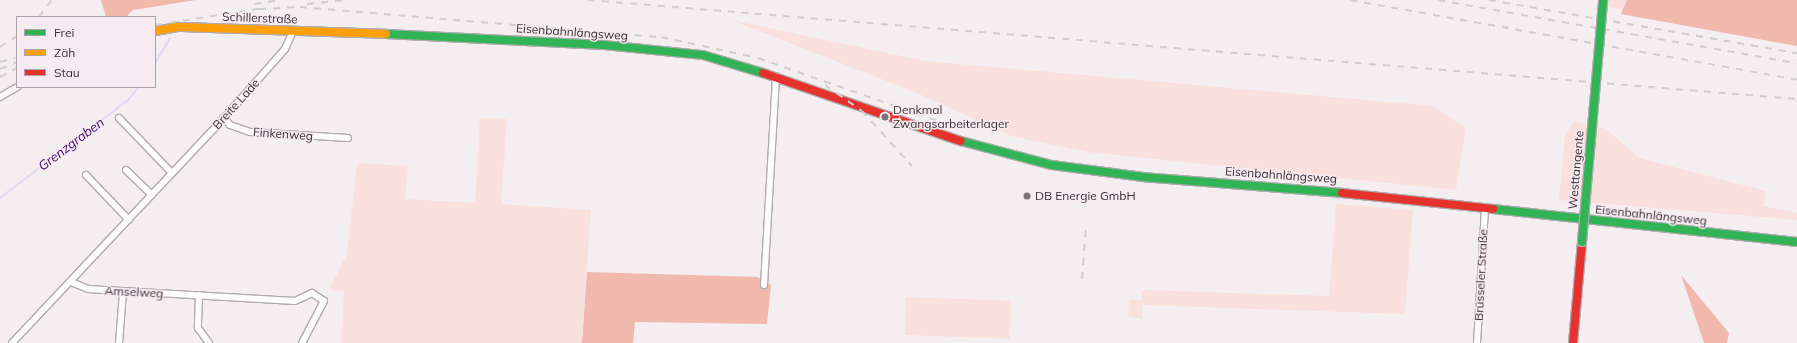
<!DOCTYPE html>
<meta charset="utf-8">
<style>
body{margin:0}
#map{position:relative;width:1797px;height:343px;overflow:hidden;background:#f4eef1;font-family:Mulish,sans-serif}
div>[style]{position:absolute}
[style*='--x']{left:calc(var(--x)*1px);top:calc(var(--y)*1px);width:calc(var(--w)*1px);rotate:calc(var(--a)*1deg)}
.green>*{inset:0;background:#f9e0dd;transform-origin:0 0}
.forest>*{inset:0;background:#f1b8ae}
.stream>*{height:2px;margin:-1px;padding:0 1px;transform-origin:1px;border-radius:1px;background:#dfd8f2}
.roads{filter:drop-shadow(1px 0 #b0abae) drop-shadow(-1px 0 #b0abae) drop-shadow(0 1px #b0abae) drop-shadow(0 -1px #b0abae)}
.street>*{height:6px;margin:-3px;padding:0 3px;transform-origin:3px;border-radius:3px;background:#fdfcfd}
.fast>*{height:8px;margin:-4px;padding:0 4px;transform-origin:4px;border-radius:4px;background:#30b455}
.slow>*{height:8px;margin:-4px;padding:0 4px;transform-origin:4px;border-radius:4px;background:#ff9f0a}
.jam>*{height:8px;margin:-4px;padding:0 4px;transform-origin:4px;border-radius:4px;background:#e5322d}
.rail>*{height:2px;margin-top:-1px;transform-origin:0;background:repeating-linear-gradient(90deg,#cfcdcd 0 7px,transparent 0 14px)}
.bridges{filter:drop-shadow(1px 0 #b0abae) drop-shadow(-1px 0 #b0abae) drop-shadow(0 1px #b0abae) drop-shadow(0 -1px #b0abae)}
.fast-bridge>*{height:8px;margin:-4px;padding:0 4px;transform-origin:4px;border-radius:4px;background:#30b455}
.dots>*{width:11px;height:11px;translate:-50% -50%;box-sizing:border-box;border:2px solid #f8eaf1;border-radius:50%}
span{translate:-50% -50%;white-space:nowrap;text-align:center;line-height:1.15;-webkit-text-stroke:3px #f8eaf1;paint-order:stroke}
.street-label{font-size:12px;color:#383336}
.poi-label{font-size:12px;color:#383336}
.left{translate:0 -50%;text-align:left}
.water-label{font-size:13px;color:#390870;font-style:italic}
.legend{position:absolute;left:16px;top:16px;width:140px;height:72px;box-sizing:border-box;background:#f8eaf1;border:1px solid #aba1a6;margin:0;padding:5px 7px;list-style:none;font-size:12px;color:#383336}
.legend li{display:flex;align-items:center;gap:8px;height:20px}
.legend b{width:20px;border:1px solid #aba1a6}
</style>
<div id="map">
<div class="green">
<i style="clip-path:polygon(1608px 0,1627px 0,1623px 10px,1608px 7px)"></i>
<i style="clip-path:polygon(731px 20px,925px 61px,1433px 106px,1466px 128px,1456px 190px,1087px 152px,1011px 136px,917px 93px)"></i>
<i style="clip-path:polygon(480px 118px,507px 119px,501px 204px,591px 210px,582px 343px,341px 343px,344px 291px,329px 290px,347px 254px,357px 163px,408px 166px,405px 199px,475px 203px)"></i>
<i style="clip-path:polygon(1574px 121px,1605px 128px,1639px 158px,1766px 191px,1763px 206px,1797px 213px,1797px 220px,1559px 200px,1565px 136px)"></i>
<i style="clip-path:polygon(1336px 204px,1413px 210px,1405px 314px,1142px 305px,1142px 319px,1128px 316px,1129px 300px,1142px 300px,1142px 290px,1329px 296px)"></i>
<i style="left:906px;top:297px;width:105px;height:38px;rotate:2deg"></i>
</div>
<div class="forest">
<i style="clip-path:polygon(101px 0,196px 0,133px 10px,126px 17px,106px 17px)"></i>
<i style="clip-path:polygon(1627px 0,1797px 0,1797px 46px,1621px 14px)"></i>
<i style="clip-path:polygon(587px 272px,758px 277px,771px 285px,767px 324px,635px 322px,633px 343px,582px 343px)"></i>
<i style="clip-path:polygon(1681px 275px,1729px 333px,1727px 343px,1704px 343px)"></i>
</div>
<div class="stream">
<i style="--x:155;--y:63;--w:29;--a:-59"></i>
<i style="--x:0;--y:198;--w:160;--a:-37.4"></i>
<i style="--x:127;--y:101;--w:18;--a:-49"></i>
</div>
<div class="roads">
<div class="street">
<i style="--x:0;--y:97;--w:20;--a:-30"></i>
<i style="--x:119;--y:118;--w:76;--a:46.1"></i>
<i style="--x:224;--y:118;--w:9;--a:49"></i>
<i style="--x:230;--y:125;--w:21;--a:19"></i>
<i style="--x:250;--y:132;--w:98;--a:3.5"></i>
<i style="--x:126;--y:170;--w:36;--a:44"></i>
<i style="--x:86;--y:175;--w:62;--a:46.3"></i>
<i style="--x:71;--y:282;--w:18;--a:22"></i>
<i style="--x:88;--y:289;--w:207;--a:3.3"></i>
<i style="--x:295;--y:301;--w:19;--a:-25"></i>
<i style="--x:312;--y:293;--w:14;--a:34"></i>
<i style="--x:324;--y:301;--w:47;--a:117.6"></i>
<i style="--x:764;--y:285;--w:209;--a:-86.7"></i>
<i style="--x:199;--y:295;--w:33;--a:92"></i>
<i style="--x:198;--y:328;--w:19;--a:54"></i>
<i style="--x:12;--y:343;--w:309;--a:-46.7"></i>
<i style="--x:224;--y:118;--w:92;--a:-48.5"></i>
<i style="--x:285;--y:49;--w:20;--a:-66"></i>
<i style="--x:119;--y:343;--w:51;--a:-85.5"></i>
<i style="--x:1477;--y:343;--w:136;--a:-86.6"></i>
</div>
<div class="fast">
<i style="--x:386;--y:34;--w:218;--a:2.9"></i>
<i style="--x:604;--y:45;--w:100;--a:5.8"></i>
<i style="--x:703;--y:55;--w:63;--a:16.7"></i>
<i style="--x:961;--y:141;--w:94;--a:14.8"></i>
<i style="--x:1052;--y:165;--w:92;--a:7.5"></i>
<i style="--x:1143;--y:177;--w:200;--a:4.6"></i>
<i style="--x:1493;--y:209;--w:306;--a:6.2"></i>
</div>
<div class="slow">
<i style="--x:155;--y:31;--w:23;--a:-10"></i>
<i style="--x:178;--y:27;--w:208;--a:1.9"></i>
</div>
<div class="jam">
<i style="--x:763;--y:73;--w:209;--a:19"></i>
<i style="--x:1342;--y:193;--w:152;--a:6"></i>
<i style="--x:1573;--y:343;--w:101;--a:-84.9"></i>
</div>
</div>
<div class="rail">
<i style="--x:588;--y:0;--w:1213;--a:4.68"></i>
<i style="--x:1350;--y:0;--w:454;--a:10.1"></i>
<i style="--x:1438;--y:0;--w:364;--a:10"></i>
<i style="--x:1489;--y:0;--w:313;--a:9.8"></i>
<i style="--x:254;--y:4;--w:26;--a:-9"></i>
<i style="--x:307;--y:4;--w:39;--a:-6"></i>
<i style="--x:259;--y:9;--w:41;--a:-2.8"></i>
<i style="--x:300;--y:7;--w:362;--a:4.8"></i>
<i style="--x:661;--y:37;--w:99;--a:12.2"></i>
<i style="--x:758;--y:58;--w:206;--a:19.3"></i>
<i style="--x:39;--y:17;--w:21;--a:-53"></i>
<i style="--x:155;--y:25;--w:110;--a:-8.9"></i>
<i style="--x:0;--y:47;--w:20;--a:-33"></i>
<i style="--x:0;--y:62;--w:16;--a:-15"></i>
<i style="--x:0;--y:69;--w:18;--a:-22"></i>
<i style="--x:0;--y:77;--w:19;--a:-28"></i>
<i style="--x:825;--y:85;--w:45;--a:35.1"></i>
<i style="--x:862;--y:111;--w:74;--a:47.7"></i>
<i style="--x:1082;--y:279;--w:53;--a:-85.7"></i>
</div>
<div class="bridges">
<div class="fast-bridge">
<i style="--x:1582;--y:242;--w:243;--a:-85"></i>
</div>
</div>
<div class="dots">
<i style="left:885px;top:117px;background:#7a7477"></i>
<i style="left:1027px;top:196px;background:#7a7477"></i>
</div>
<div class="street-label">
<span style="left:260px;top:18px;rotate:2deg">Schillerstraße</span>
<span style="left:572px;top:32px;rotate:4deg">Eisenbahnlängsweg</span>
<span style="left:236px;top:104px;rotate:-48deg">Breite Lade</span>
<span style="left:283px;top:134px;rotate:4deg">Finkenweg</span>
<span style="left:1576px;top:170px;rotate:-85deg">Westtangente</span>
<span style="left:1281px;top:175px;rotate:4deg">Eisenbahnlängsweg</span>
<span style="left:1651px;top:215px;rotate:6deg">Eisenbahnlängsweg</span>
<span style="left:1481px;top:275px;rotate:-87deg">Brüsseler Straße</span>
<span style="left:134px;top:292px;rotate:3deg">Amselweg</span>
</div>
<div class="poi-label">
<span class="left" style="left:893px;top:117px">Denkmal<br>Zwangsarbeiterlager</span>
<span class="left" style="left:1035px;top:196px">DB Energie GmbH</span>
</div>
<div class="water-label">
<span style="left:71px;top:144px;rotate:-37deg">Grenzgraben</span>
</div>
<ul class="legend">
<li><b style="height:5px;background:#30b455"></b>Frei</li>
<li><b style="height:5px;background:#ff9f0a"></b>Zäh</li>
<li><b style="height:5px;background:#e5322d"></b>Stau</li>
</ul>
</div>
